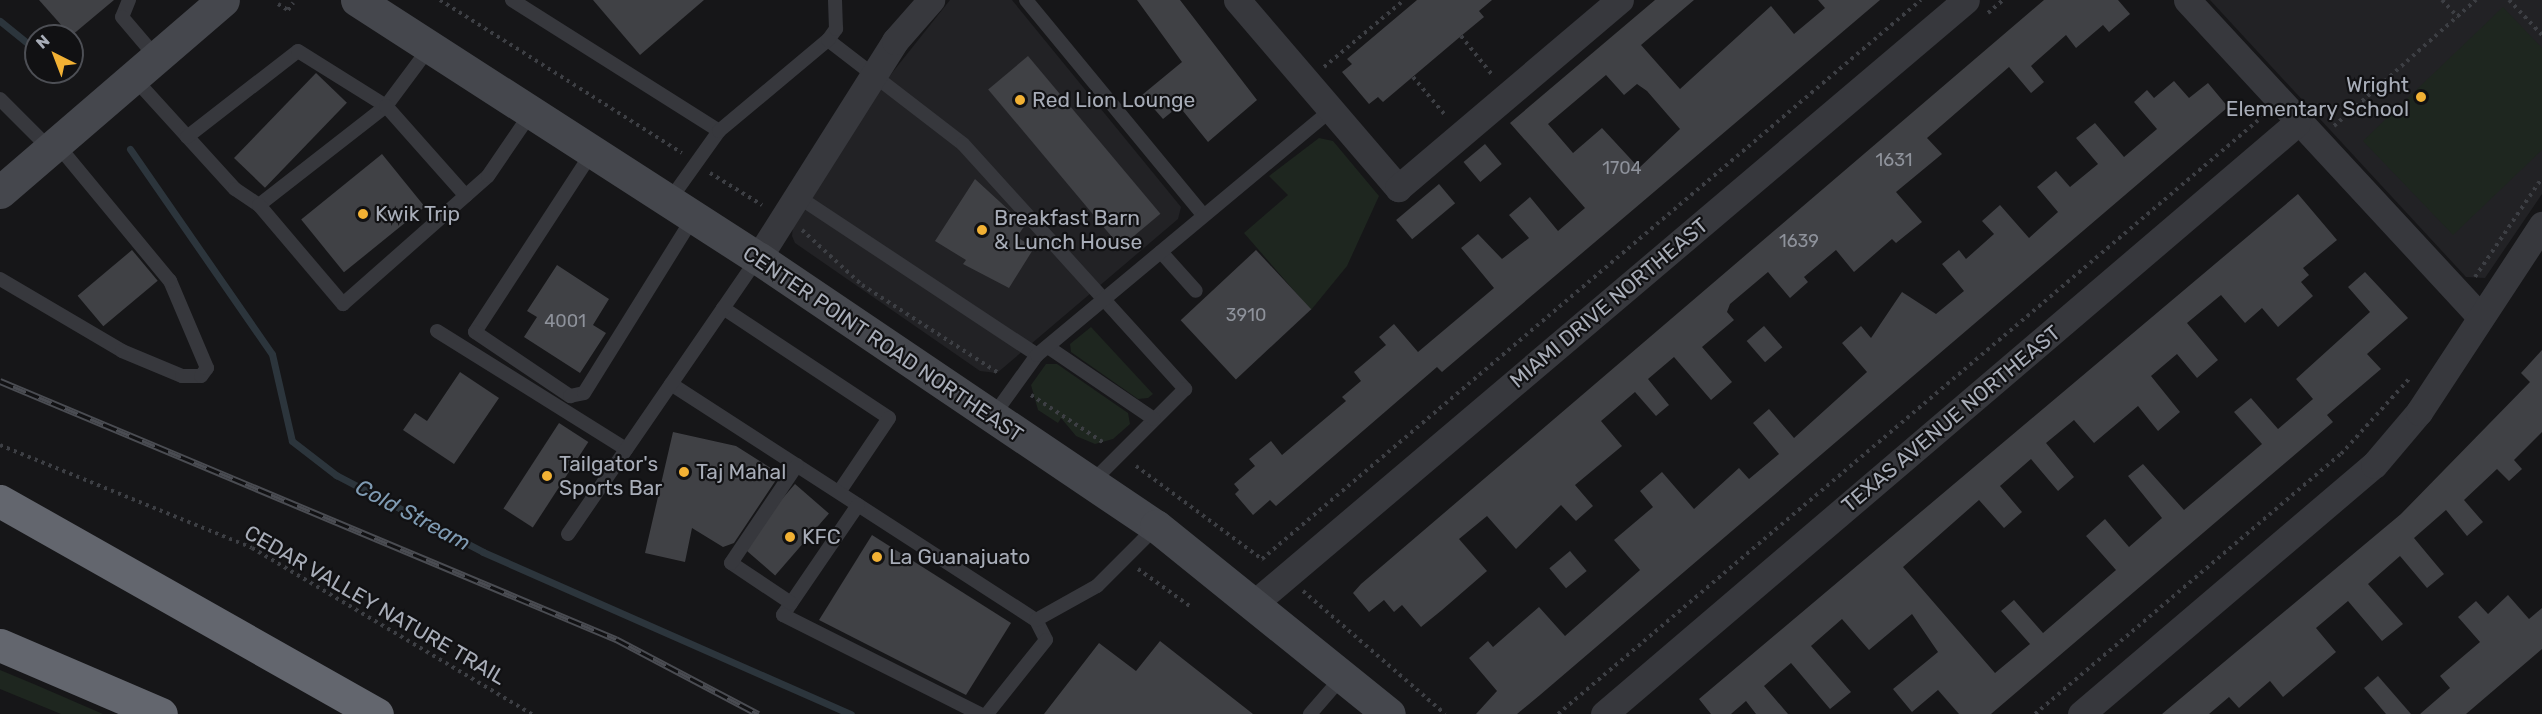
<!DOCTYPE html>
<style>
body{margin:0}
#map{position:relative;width:2542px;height:714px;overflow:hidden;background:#161618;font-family:Rubik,sans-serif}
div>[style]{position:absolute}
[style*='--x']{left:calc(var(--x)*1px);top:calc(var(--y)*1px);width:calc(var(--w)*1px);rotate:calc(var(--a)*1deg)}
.built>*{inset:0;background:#222225}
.green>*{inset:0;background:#1e261f}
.stream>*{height:7px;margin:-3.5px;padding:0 3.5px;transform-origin:3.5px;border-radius:3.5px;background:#2c353c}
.building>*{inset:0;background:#404145;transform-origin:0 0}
.path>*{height:4px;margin-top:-2px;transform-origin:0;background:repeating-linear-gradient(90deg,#3d3f44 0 3px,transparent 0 7.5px)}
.lane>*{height:14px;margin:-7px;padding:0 7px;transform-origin:7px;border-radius:7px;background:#37383d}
.street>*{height:27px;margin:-13.5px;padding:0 13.5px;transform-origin:13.5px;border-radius:13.5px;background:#37383d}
.secondary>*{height:33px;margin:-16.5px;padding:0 16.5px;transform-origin:16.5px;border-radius:16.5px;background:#45474d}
.highway>*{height:33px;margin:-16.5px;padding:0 16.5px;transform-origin:16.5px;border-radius:16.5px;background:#63666e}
.rail>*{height:7px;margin-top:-3.5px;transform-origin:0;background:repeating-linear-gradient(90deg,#111113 0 14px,#4a4c52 0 28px);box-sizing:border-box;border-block:2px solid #4a4c52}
.dots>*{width:16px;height:16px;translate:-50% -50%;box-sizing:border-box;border:3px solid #111113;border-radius:50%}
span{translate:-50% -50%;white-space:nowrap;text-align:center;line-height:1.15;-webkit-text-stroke:4.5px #111113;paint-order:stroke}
.number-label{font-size:18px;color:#8e929b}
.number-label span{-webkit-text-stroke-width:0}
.poi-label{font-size:21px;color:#a8adb8}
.right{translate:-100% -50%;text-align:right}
.left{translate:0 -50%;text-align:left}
.street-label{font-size:21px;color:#a8adb8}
.water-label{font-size:22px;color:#7f9bb3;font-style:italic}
.north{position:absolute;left:24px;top:24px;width:60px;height:60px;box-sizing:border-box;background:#111113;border:2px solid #4d4f55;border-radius:50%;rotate:318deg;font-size:16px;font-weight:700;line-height:24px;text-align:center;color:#a8adb8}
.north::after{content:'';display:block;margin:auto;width:21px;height:27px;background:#f2b134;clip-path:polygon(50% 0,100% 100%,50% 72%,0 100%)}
</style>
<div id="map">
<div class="built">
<i style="clip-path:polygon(950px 0,1012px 0,1181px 207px,1178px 219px,997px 373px,980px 371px,795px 243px,792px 236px,793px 226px,884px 83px)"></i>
<i style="clip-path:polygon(2210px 0,2542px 0,2542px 194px,2485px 278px,2466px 277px)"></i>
</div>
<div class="green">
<i style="clip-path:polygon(2503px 7px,2542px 48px,2542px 150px,2453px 235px,2363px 141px)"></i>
<i style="clip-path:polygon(1319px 138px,1333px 141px,1379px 196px,1347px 266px,1311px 310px,1244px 233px,1288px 195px,1269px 176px)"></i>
<i style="clip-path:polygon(1091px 327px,1153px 394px,1148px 398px,1138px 399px,1071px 352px,1070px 344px)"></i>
<i style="clip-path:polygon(1046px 364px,1057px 364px,1128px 413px,1130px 424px,1113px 439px,1095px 444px,1076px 436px,1061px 418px,1058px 423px,1038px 410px,1031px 385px)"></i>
<i style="clip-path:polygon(0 670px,36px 685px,103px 714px,61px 714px,0 689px)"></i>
</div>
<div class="stream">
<i style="--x:0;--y:21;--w:46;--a:38.9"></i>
<i style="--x:130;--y:149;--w:249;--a:55.3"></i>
<i style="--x:272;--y:354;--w:89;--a:77.1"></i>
<i style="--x:292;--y:441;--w:56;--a:37.7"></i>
<i style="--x:336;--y:475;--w:166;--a:27.6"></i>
<i style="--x:483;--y:552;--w:402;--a:23.8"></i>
</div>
<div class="building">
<i style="clip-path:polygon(39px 0,114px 0,71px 36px)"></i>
<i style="clip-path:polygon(593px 0,704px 0,640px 55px)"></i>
<i style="clip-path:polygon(1137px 0,1180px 0,1257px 100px,1208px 142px,1179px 106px,1163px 119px,1142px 95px,1182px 62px)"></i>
<i style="clip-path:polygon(1417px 0,1492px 0,1479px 11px,1484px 17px,1461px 36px,1383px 102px,1378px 97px,1369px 104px,1342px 72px,1352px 64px,1347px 59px)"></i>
<i style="clip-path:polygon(evenodd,1655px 0,1694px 0,1641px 45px,1680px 89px,1771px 6px,1794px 34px,1825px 8px,1818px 0,1880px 0,1442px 372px,1437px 367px,1276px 506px,1270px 500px,1253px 515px,1235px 494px,1239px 490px,1234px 484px,1255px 466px,1249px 459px,1271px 441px,1282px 455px,1346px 401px,1342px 397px,1361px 381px,1354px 372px,1386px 345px,1379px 337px,1394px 324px,1418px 352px,1494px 288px,1461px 248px,1478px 234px,1502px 259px,1529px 238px,1509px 215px,1530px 197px,1558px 231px,1585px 208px,1510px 123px,1655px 0,1606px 75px,1624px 95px,1637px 84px,1647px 91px,1680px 129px,1639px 168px,1602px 128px,1573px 153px,1548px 124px,1606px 75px)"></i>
<i style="clip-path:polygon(2044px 0,2118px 0,2130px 14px,2109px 32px,2103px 25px,2076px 48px,2066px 35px,2031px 66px,2044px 82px,2031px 93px,2009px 67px,1927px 138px,1942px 154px,1896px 192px,1922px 222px,1896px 243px,1892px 239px,1854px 272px,1836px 250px,1804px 277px,1808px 282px,1790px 298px,1768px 272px,1730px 304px,1727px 312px,1734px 320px,1702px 347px,1732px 382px,1711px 400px,1674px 357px,1648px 379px,1669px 405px,1656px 416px,1635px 392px,1601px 421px,1622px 446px,1575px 485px,1593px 506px,1576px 521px,1561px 505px,1516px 549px,1487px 516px,1459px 539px,1487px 571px,1442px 610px,1421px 627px,1402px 605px,1394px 612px,1384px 600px,1369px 612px,1353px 593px,1361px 584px)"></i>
<i style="left:1028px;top:56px;width:206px;height:52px;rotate:50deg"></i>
<i style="left:316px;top:73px;width:43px;height:118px;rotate:44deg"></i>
<i style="clip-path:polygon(2174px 81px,2189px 98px,2208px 83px,2228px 107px,1540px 695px,1517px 714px,1476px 714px,1497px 691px,1469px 658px,1488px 641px,1493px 647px,1539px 607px,1565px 636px,1640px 570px,1614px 540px,1653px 507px,1640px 491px,1662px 472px,1694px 509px,1739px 468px,1749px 479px,1779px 454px,1753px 423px,1769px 409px,1794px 438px,1867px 372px,1842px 343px,1861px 326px,1871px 338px,1902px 292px,1936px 314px,1964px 291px,1942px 264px,1959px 250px,1966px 259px,1994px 234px,1982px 221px,2000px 205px,2029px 238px,2058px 212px,2037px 187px,2056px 171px,2070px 187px,2098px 164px,2076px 138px,2095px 123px,2124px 157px,2157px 129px,2134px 102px,2147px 90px,2154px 98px)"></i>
<i style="left:1485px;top:144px;width:26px;height:28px;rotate:50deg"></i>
<i style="left:382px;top:154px;width:68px;height:104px;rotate:51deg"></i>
<i style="clip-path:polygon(975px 179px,1025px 225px,1017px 237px,1034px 248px,1009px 288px,963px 264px,966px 260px,935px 241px)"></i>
<i style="left:1439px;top:184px;width:25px;height:56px;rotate:50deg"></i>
<i style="clip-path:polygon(2298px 194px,2337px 240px,2303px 268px,2309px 275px,2301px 282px,2313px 296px,2278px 327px,2262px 308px,2245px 323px,2221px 295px,2187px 323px,2218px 360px,2197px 378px,2177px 354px,2151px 376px,2180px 412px,2158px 431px,2138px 406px,2094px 443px,2074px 420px,2046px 443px,2074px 477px,2058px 491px,2031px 459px,2000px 486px,2022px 512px,2004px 528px,1979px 500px,1903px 567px,1995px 673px,2030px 644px,2001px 611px,2014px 600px,2043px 633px,2116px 570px,2086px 536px,2105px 519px,2129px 547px,2162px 518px,2128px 476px,2143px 464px,2184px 510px,2262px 444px,2234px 412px,2251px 398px,2278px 429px,2313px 399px,2296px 379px,2370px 312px,2348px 287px,2365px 272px,2408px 318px,2367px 354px,2381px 369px,2327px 415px,2333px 422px,1991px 714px,1959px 714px,1938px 690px,1912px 712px,1893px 689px,1938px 652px,1912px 614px,1869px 650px,1842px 619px,1811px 646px,1851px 692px,1830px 709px,1791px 663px,1764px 686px,1788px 714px,1756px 714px,1746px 701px,1731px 714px,1711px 714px,1699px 699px)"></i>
<i style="left:132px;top:250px;width:40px;height:71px;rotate:50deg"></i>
<i style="left:1256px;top:250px;width:81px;height:103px;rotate:47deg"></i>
<i style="clip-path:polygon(557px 265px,609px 299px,593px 325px,606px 333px,580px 373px,524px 337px,537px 317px,527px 311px)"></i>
<i style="left:1764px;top:326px;width:28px;height:23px;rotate:49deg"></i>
<i style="clip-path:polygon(2542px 350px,2542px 432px,2514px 460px,2522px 469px,2509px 481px,2497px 469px,2464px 500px,2483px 522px,2467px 536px,2446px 510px,2414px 538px,2444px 574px,2427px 588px,2400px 556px,2368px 584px,2403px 624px,2382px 641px,2348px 601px,2316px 628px,2336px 652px,2283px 697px,2270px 681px,2239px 708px,2229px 697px,2209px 714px,2162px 714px,2401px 514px,2530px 382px,2521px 373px)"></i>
<i style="clip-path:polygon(460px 372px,499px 398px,454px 464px,403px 430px,415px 413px,427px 421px)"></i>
<i style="left:559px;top:423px;width:35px;height:102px;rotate:33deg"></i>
<i style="clip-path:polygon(673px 432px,736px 446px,780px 474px,734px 543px,723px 547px,692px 528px,685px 562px,645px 553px)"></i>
<i style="left:795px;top:484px;width:45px;height:82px;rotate:41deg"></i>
<i style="clip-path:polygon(872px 535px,1011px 623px,966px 695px,819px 620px)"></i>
<i style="left:1570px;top:551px;width:26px;height:27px;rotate:50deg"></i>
<i style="clip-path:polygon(2508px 595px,2529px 619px,2542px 608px,2542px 649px,2466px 714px,2420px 714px,2450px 688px,2440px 676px,2480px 642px,2458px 617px,2476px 601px,2488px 614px)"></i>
<i style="clip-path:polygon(1160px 641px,1253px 714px,1044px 714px,1099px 643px,1136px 671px)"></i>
<i style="clip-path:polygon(2378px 676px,2411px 714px,2386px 714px,2364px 688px)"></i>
</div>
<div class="path">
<i style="--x:440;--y:0;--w:286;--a:32.3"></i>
<i style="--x:2442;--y:0;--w:23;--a:47"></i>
<i style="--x:2509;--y:0;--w:48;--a:46.7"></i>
<i style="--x:278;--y:4;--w:12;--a:31"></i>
<i style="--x:288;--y:10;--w:9;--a:-54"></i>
<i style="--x:1988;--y:13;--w:20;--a:-41"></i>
<i style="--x:1461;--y:36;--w:51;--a:51.3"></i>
<i style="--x:1324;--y:67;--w:104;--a:-39.9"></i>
<i style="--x:1413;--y:77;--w:51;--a:49.8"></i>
<i style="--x:2334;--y:126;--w:190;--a:-41.6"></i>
<i style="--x:710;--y:173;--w:61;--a:31.6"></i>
<i style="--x:802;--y:230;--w:81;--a:42.5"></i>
<i style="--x:862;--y:285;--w:161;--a:32.8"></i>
<i style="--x:2475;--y:277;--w:120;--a:-55.9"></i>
<i style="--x:1031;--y:395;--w:87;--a:33.3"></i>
<i style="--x:0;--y:445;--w:272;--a:22.2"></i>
<i style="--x:252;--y:548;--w:326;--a:30.7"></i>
<i style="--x:1136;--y:466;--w:158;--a:36.5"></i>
<i style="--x:1262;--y:559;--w:864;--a:-40.31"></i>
<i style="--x:1138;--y:569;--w:65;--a:35.6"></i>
<i style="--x:1303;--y:591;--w:188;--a:40.9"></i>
<i style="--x:1558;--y:714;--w:923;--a:-40.3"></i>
<i style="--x:2035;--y:714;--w:402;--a:-40.4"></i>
<i style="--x:2341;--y:454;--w:101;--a:-47.8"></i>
</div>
<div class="lane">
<i style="--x:129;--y:0;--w:18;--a:112"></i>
<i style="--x:122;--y:17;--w:52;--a:49.6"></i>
<i style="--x:512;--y:0;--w:245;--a:32.3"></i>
<i style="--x:719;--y:131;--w:86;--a:125.5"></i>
<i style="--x:1026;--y:0;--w:278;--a:50.5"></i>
<i style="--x:828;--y:40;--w:170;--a:37.6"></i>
<i style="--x:963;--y:144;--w:331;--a:47.8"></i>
<i style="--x:1185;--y:389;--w:133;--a:135"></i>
<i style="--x:133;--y:77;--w:151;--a:47.7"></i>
<i style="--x:235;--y:189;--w:29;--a:34"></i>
<i style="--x:259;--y:205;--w:161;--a:-37.9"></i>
<i style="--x:386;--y:106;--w:74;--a:-53.3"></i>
<i style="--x:0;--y:99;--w:71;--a:45"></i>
<i style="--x:719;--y:131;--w:142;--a:-39.9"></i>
<i style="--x:828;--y:40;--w:14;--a:-54"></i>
<i style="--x:836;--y:29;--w:29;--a:-92"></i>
<i style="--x:187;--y:137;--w:140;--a:-37.8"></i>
<i style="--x:298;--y:51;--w:104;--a:32"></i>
<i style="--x:386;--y:106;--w:120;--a:48.4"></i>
<i style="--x:593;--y:151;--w:216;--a:123.1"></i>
<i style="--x:475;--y:332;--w:115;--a:34"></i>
<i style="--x:570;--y:396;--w:14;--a:-12"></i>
<i style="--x:584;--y:393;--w:208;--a:-58.1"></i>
<i style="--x:797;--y:196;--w:288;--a:33.5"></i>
<i style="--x:259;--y:205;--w:130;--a:49.7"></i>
<i style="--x:343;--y:304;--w:193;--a:-41.4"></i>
<i style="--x:488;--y:176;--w:76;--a:-55.7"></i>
<i style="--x:1161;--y:252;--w:52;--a:48.1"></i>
<i style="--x:0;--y:279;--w:142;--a:30.5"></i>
<i style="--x:122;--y:351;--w:65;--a:22.6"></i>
<i style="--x:182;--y:376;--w:19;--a:0"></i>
<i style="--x:201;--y:376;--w:10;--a:-53"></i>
<i style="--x:207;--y:368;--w:95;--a:-113"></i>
<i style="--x:170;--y:281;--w:179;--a:-129.6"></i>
<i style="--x:723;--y:308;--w:199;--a:33.5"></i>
<i style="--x:889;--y:418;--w:89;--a:124"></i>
<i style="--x:437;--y:331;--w:223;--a:32"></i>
<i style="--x:1048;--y:347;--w:128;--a:34.2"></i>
<i style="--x:671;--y:384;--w:435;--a:32.9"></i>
<i style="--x:1036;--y:620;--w:22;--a:63"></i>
<i style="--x:1046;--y:640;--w:95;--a:128.6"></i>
<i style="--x:993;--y:416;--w:75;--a:-54.2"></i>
<i style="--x:1037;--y:355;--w:381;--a:-39.8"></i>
<i style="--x:858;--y:505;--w:133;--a:124.3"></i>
<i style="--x:783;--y:615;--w:220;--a:26.7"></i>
<i style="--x:568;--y:534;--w:335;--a:-55.5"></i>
<i style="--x:791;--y:603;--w:72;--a:-146.3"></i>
<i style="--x:731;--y:563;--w:118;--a:-56"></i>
<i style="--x:1036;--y:620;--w:70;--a:-29.1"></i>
<i style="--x:1097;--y:586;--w:83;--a:-45"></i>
<i style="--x:1310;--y:714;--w:50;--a:-49"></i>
</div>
<div class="street">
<i style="--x:1237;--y:0;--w:248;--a:49.4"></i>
<i style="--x:1398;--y:188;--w:291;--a:-40.3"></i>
<i style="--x:2187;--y:0;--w:432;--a:47.2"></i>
<i style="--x:758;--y:258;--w:257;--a:-57.7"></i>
<i style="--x:895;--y:41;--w:55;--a:-48.7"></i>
<i style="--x:1251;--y:606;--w:937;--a:-40.28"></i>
<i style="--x:1604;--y:714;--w:911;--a:-40.46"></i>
<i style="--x:2081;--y:714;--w:385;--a:-40.4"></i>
<i style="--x:2374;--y:465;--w:70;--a:-49.7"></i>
<i style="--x:2419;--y:412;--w:224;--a:-56.7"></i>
</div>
<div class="secondary">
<i style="--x:357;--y:0;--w:477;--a:32.8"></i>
<i style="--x:758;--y:258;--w:480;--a:34"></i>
<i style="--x:1156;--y:526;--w:299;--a:38.9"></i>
<i style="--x:0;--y:192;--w:294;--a:-40.7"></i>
</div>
<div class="highway">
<i style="--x:0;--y:501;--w:433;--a:29.5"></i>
<i style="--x:0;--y:645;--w:175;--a:23.2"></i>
</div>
<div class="rail">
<i style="--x:0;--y:381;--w:668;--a:22.73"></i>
<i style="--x:616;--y:639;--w:161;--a:27.8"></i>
</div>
<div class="dots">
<i style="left:2421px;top:97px;background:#f2b134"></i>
<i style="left:1020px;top:100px;background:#f2b134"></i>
<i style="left:363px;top:214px;background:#f2b134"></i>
<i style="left:982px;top:230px;background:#f2b134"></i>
<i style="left:684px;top:472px;background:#f2b134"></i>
<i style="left:547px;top:476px;background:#f2b134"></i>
<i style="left:790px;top:537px;background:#f2b134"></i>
<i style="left:877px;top:557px;background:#f2b134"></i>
</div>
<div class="number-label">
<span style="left:1894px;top:160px">1631</span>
<span style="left:1622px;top:168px">1704</span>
<span style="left:1799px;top:241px">1639</span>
<span style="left:1246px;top:315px">3910</span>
<span style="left:565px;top:321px">4001</span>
</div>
<div class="poi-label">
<span class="right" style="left:2409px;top:97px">Wright<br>Elementary School</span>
<span class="left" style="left:1032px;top:100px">Red Lion Lounge</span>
<span class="left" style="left:375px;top:214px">Kwik Trip</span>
<span class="left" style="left:994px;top:230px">Breakfast Barn<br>&amp; Lunch House</span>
<span class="left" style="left:559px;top:476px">Tailgator's<br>Sports Bar</span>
<span class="left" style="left:696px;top:472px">Taj Mahal</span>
<span class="left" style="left:802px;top:537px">KFC</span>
<span class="left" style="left:889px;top:557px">La Guanajuato</span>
</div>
<div class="street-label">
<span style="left:1609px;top:303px;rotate:-40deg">MIAMI DRIVE NORTHEAST</span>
<span style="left:883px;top:344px;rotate:34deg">CENTER POINT ROAD NORTHEAST</span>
<span style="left:1951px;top:419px;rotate:-40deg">TEXAS AVENUE NORTHEAST</span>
<span style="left:375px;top:605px;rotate:30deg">CEDAR VALLEY NATURE TRAIL</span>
</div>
<div class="water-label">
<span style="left:413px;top:515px;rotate:28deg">Cold Stream</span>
</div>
<div class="north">N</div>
</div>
